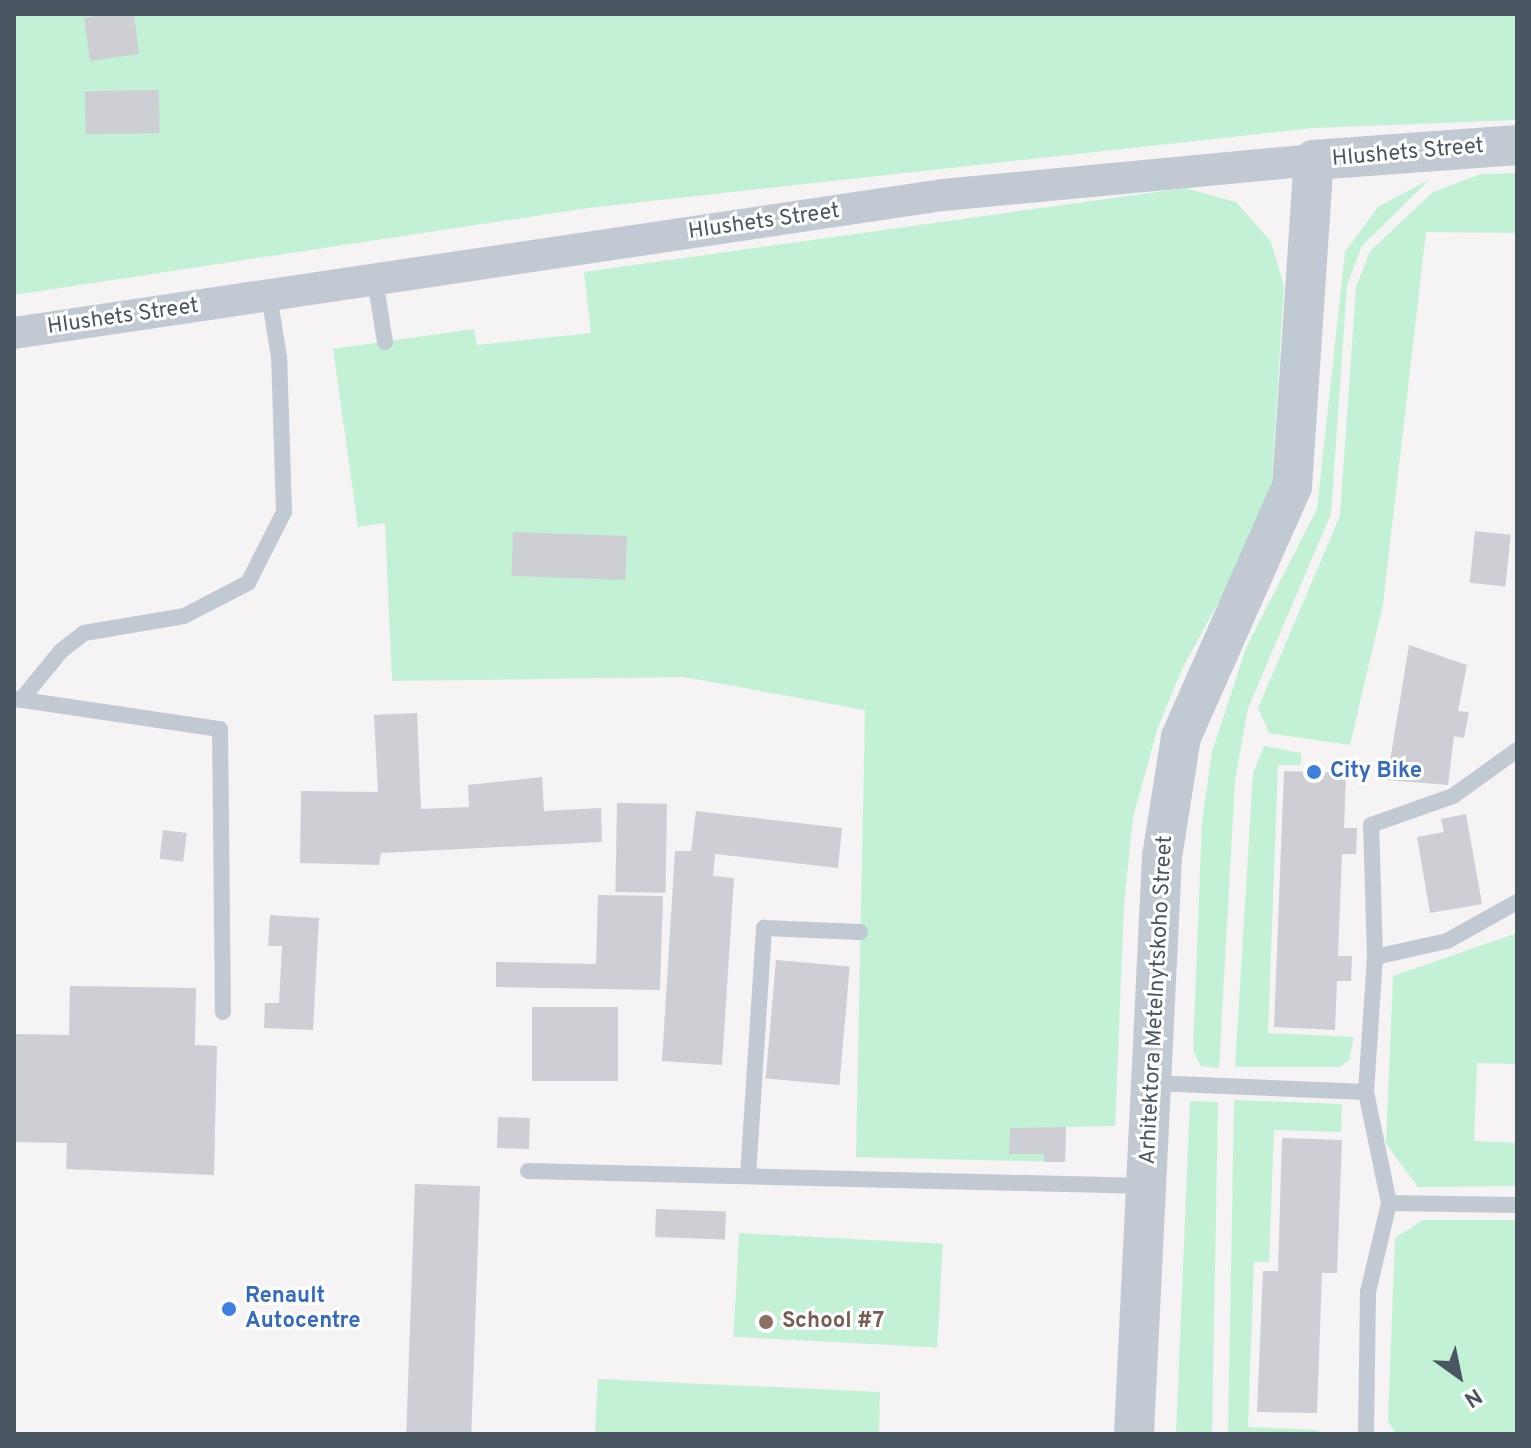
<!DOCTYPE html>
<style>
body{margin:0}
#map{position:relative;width:1531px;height:1448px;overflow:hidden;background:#f5f3f3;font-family:Overpass,sans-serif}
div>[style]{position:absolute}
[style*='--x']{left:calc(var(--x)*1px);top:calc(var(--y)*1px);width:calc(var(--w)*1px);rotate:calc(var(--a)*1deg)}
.green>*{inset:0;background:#c3f1d5;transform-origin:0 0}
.building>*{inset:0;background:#cdcfd5;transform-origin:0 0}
.service>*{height:16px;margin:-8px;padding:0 8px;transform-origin:8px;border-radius:8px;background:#c1cad2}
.minor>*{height:32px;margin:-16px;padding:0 16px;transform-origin:16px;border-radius:16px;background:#c1cad2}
.tertiary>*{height:40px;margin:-20px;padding:0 20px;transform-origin:20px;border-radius:20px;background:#c1cad2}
.dots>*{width:22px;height:22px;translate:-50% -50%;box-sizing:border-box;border:4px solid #fff;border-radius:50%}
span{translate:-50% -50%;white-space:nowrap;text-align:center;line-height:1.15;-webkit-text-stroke:6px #fff;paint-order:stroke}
.street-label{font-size:22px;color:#4a5661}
.shop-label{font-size:22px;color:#366cbe;font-weight:700}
.left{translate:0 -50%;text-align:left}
.education-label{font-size:22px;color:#785e54;font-weight:700}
.frame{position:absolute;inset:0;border:16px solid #4a5661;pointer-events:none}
.north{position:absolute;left:1419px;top:1336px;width:80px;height:80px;-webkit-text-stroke:6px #fff;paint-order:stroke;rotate:147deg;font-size:22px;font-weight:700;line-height:32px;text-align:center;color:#4a5661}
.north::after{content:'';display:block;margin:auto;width:28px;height:36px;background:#4a5661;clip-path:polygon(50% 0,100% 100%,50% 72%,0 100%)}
</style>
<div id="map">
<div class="green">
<i style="clip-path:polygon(14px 14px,1517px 14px,1517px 120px,1313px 128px,588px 208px,14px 295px)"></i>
<i style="clip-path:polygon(1517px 173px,1517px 233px,1426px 232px,1383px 604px,1350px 745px,1269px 733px,1258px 708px,1340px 516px,1356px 287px,1370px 251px,1433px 192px,1481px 174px)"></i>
<i style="clip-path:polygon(1430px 179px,1362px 246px,1347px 285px,1331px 514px,1248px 708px,1235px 780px,1219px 1068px,1201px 1066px,1193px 1050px,1202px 822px,1212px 752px,1246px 648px,1317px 509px,1345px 252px,1378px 207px)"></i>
<i style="clip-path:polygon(1185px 188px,1236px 202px,1271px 242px,1284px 286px,1271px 493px,1260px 527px,1183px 667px,1158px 727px,1133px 817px,1124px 905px,1115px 1126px,1066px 1127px,1065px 1162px,856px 1157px,865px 710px,684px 677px,392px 681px,385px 523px,358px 527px,333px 349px,474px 329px,477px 345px,591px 333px,584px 272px)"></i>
<i style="clip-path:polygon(1264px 746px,1301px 753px,1301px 765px,1278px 765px,1268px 1033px,1354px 1037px,1349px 1060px,1340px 1067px,1235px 1067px,1253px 773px)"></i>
<i style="clip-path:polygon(1517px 933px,1517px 1064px,1477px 1063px,1474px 1141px,1517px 1143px,1517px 1186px,1418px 1187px,1386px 1144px,1393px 976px)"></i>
<i style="clip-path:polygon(1234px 1100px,1342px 1104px,1341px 1132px,1274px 1130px,1269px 1262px,1254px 1262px,1248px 1427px,1319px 1430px,1318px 1434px,1228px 1434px)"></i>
<i style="clip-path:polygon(1190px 1101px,1218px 1102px,1212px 1434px,1176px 1434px)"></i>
<i style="clip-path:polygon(1423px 1220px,1517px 1220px,1517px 1434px,1396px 1434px,1388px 1421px,1395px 1238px)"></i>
<i style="left:739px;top:1233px;width:204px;height:104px;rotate:3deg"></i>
<i style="clip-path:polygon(598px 1379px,880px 1392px,879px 1434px,595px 1434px)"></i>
</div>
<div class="building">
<i style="clip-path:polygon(110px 14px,134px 14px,139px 54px,90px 61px,84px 18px)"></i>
<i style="left:159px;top:90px;width:43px;height:74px;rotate:89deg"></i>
<i style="left:1475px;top:531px;width:36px;height:52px;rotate:6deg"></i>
<i style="left:513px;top:532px;width:114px;height:44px;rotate:2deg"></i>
<i style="clip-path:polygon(1409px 645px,1467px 665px,1458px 711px,1469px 712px,1464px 738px,1454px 736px,1448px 785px,1387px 780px)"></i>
<i style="clip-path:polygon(417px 713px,421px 809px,469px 807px,468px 785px,542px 777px,544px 811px,601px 808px,602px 842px,381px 853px,379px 865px,300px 863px,301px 791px,378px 792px,374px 715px)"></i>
<i style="clip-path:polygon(1284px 771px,1346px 773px,1344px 828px,1357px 828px,1356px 854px,1342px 854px,1338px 956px,1352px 956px,1351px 981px,1337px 981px,1335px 1030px,1274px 1027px)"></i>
<i style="left:617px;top:803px;width:50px;height:89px;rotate:1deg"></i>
<i style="clip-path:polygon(696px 811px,842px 828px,838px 868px,715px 854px,713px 876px,734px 878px,722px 1065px,662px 1061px,675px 851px,691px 851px)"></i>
<i style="clip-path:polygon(1466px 814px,1482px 904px,1430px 913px,1417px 837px,1444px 832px,1441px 819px)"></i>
<i style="left:163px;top:830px;width:24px;height:29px;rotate:7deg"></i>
<i style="clip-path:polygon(598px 895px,663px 896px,660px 990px,496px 987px,496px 962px,596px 964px)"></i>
<i style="clip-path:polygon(270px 915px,319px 918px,313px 1030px,264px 1028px,265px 1003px,279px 1003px,282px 946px,268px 946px)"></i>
<i style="left:776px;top:960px;width:74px;height:119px;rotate:5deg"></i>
<i style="clip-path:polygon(70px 986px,196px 988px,195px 1045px,217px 1046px,214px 1175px,66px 1169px,67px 1143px,14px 1142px,14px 1034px,69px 1035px)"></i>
<i style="left:532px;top:1007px;width:86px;height:74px"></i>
<i style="left:498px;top:1117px;width:32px;height:31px;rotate:2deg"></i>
<i style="clip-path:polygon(1066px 1127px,1065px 1162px,1044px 1162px,1044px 1154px,1009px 1154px,1010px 1128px)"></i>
<i style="clip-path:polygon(1282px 1138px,1342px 1140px,1337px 1273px,1322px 1273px,1317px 1413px,1257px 1412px,1263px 1271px,1278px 1271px)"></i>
<i style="left:415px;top:1184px;width:65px;height:250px;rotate:2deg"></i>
<i style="left:656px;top:1209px;width:70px;height:28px;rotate:2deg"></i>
</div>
<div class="service">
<i style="--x:375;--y:280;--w:63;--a:80.8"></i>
<i style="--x:16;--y:699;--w:206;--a:8.4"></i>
<i style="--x:220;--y:729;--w:283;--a:89.4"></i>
<i style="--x:21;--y:700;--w:63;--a:-50.8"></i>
<i style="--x:61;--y:651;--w:29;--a:-38"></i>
<i style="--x:84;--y:633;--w:101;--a:-9.6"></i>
<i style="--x:184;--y:616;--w:72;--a:-27.3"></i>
<i style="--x:248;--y:583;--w:80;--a:-63.1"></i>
<i style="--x:284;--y:512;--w:155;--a:-91.8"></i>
<i style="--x:279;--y:357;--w:63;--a:-99.2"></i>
<i style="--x:1375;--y:957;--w:74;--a:-12.5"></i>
<i style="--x:1447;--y:941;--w:80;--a:-29.1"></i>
<i style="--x:1152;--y:1083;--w:214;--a:2.4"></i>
<i style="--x:528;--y:1171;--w:617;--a:1.39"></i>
<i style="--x:748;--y:1176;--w:249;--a:-86.3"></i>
<i style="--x:764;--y:928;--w:96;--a:2.4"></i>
<i style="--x:1389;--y:1203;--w:128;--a:0.9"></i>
<i style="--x:1366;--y:1434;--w:142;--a:-89.2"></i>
<i style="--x:1368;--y:1292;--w:91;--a:-76.7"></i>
<i style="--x:1389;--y:1203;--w:113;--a:-101.7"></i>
<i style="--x:1366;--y:1092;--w:135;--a:-86.2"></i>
<i style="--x:1375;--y:957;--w:132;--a:-91.7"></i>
<i style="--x:1371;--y:825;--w:87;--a:-19.5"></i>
<i style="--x:1453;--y:796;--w:79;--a:-35.7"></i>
</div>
<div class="minor">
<i style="--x:14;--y:333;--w:939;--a:-8.45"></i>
<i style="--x:943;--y:195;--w:373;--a:-5.4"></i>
</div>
<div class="tertiary">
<i style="--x:1134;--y:1434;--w:578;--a:-87.22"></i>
<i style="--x:1162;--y:857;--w:121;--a:-81"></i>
<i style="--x:1181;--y:737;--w:274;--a:-66.1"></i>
<i style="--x:1292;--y:487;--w:328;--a:-86.2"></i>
<i style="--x:1314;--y:160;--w:204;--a:-4.2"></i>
</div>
<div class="dots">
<i style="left:1314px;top:772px;background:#3f7fe0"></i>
<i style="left:229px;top:1309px;background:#3f7fe0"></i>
<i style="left:766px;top:1322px;background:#8d6e63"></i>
</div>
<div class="street-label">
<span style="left:1408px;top:153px;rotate:-5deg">Hlushets Street</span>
<span style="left:764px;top:222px;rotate:-8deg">Hlushets Street</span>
<span style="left:123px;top:317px;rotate:-8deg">Hlushets Street</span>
<span style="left:1157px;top:1000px;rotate:-87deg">Arhitektora Metelnytskoho Street</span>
</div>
<div class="shop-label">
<span class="left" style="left:1330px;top:772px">City Bike</span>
<span class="left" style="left:245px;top:1309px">Renault<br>Autocentre</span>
</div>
<div class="education-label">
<span class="left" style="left:782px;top:1322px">School #7</span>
</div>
<div class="frame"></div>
<div class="north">N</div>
</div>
